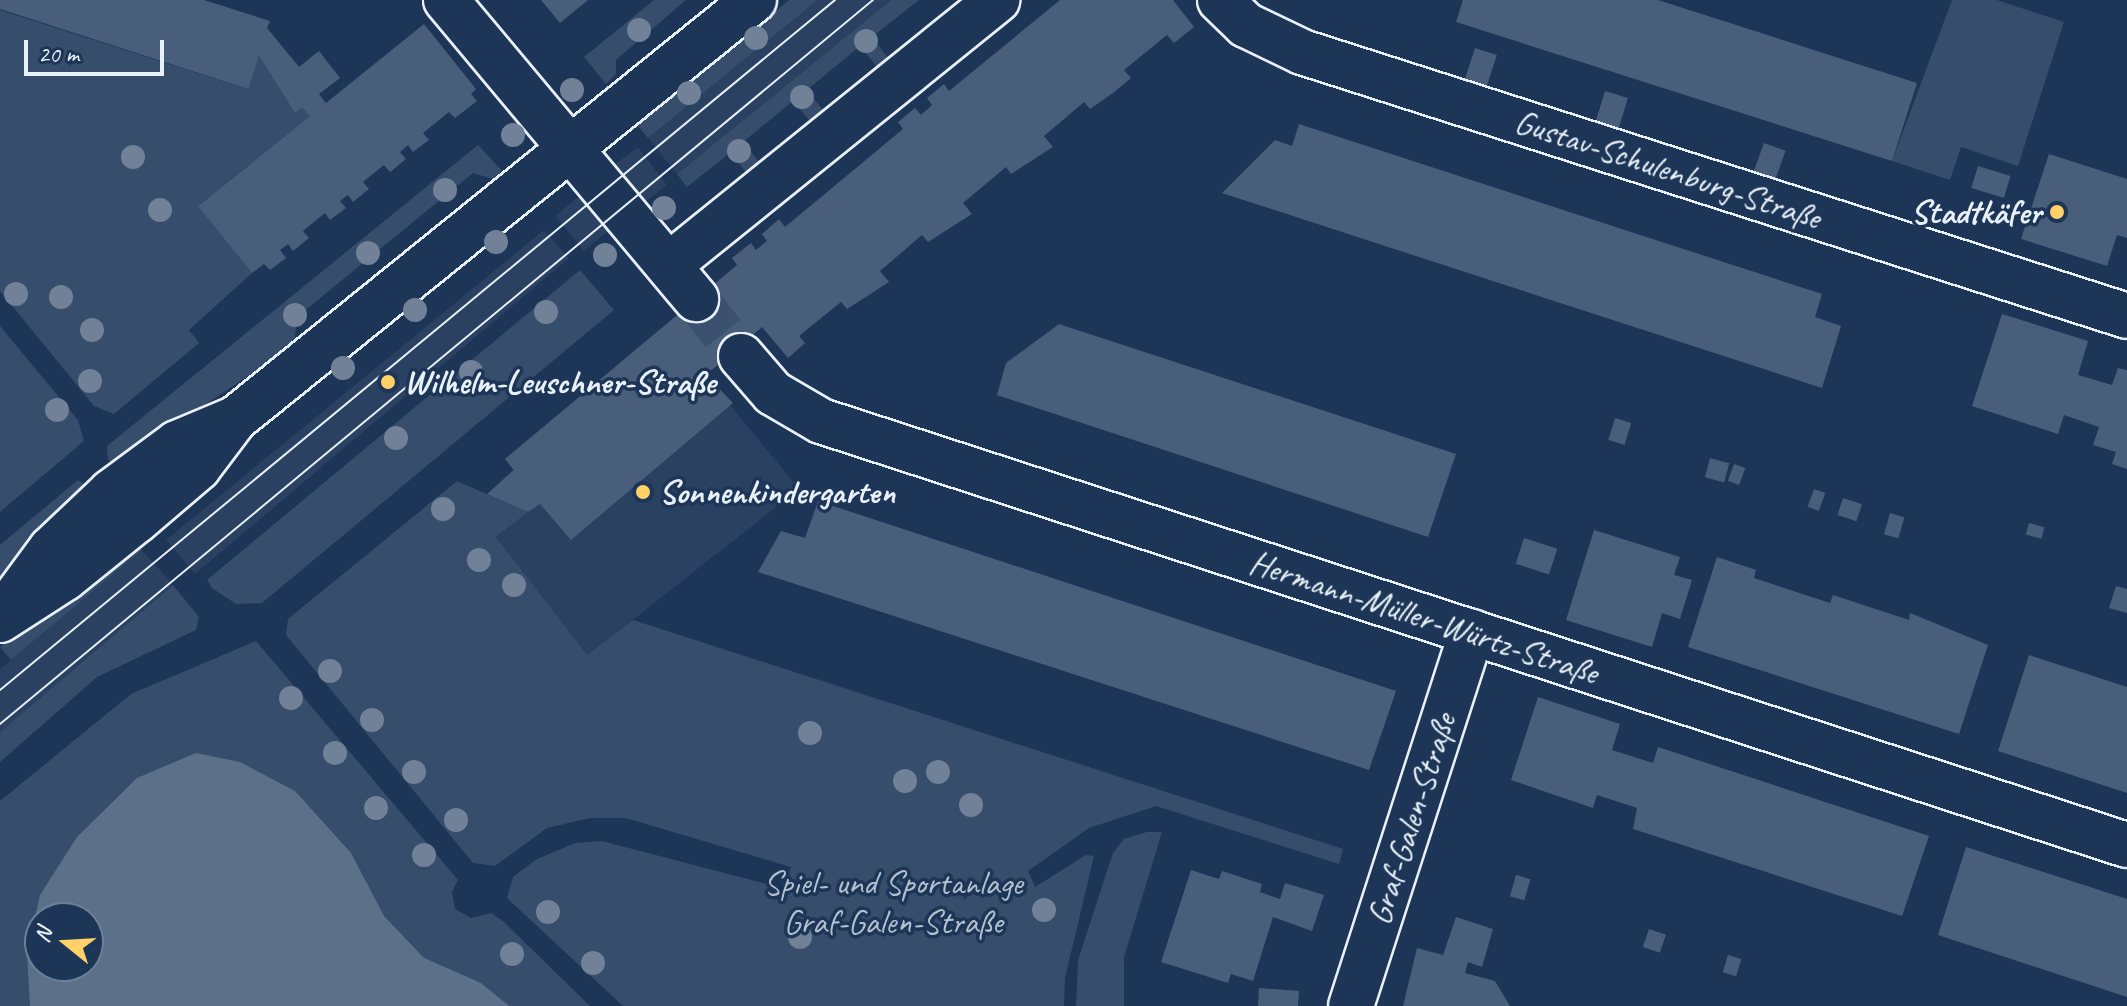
<!DOCTYPE html>
<meta charset="utf-8">
<style>
body{margin:0}
#map{position:relative;width:2127px;height:1006px;overflow:hidden;background:#1d3557;font-family:Caveat,sans-serif}
div>[style]{position:absolute}
[style*='--x']{left:calc(var(--x)*1px);top:calc(var(--y)*1px);width:calc(var(--w)*1px);rotate:calc(var(--a)*1deg)}
.built>*{inset:0;background:#2a4162;transform-origin:0 0}
.green>*{inset:0;background:#374d6c;transform-origin:0 0}
.water>*{inset:0;background:#5d7089}
.building>*{inset:0;background:#495e7a;transform-origin:0 0}
.minor-tunnel>*{height:44px;margin-top:-22px;transform-origin:0;background:repeating-linear-gradient(90deg,#3b516f 0 44px,transparent 0 66px)}
.roads{filter:drop-shadow(2px 0 #e8f1f8) drop-shadow(-2px 0 #e8f1f8) drop-shadow(0 2px #e8f1f8) drop-shadow(0 -2px #e8f1f8)}
.minor>*{height:44px;margin:-22px;padding:0 22px;transform-origin:22px;border-radius:22px;background:#1d3557}
.tram>*{height:2px;margin:-1px;padding:0 1px;transform-origin:1px;border-radius:1px;background:#e8f1f8}
.trees>*{width:24px;height:24px;margin:-12px;border-radius:50%;background:#708198}
.dots>*{width:22px;height:22px;translate:-50% -50%;box-sizing:border-box;border:4px solid #1d3557;border-radius:50%}
span{translate:-50% -50%;white-space:nowrap;text-align:center;line-height:1.15;-webkit-text-stroke:7px #1d3557;paint-order:stroke}
.street-label{font-size:34px;color:#e8f1f8}
.poi-label{font-size:34px;color:#e8f1f8;font-weight:700}
.right{translate:-100% -50%;text-align:right}
.left{translate:0 -50%;text-align:left}
.park-label{font-size:34px;color:#b3c0ce}
.north{position:absolute;left:24px;top:902px;width:80px;height:80px;box-sizing:border-box;background:#1d3557;border:2px solid #6e8097;border-radius:50%;rotate:288deg;font-size:22px;font-weight:700;line-height:32px;text-align:center;color:#e8f1f8}
.north::after{content:'';display:block;margin:auto;width:28px;height:36px;background:#ffd166;clip-path:polygon(50% 0,100% 100%,50% 72%,0 100%)}
.scale{position:absolute;left:24px;top:40px;width:140px;height:36px;box-sizing:border-box;border:4px solid #e8f1f8;border-top:0;padding-left:10px;font-size:24px;line-height:28px;white-space:nowrap;color:#e8f1f8;-webkit-text-stroke:6px #1d3557;paint-order:stroke}
</style>
<div id="map">
<div class="built">
<i style="clip-path:polygon(818px 0,891px 0,677px 174px,648px 138px)"></i>
<i style="left:638px;top:147px;width:48px;height:31px;rotate:53deg"></i>
<i style="left:581px;top:195px;width:45px;height:33px;rotate:51deg"></i>
<i style="clip-path:polygon(544px 230px,569px 258px,195px 574px,166px 540px)"></i>
<i style="clip-path:polygon(665px 325px,799px 489px,587px 656px,496px 537px,527px 513px,487px 494px,513px 470px,505px 459px)"></i>
<i style="clip-path:polygon(142px 550px,173px 585px,0 732px,0 669px)"></i>
</div>
<div class="green">
<i style="clip-path:polygon(654px 0,686px 0,616px 60px,616px 74px,606px 84px,584px 57px)"></i>
<i style="clip-path:polygon(789px 0,818px 0,648px 138px,637px 125px)"></i>
<i style="clip-path:polygon(891px 0,919px 0,872px 37px,892px 63px,881px 72px,860px 46px,807px 90px,827px 115px,814px 126px,793px 101px,743px 142px,763px 167px,751px 178px,730px 153px,687px 187px,677px 174px)"></i>
<i style="clip-path:polygon(1952px 0,1997px 0,2064px 22px,2018px 166px,1961px 147px,1950px 180px,1892px 161px)"></i>
<i style="clip-path:polygon(0 10px,247px 89px,259px 56px,295px 113px,302px 108px,310px 116px,199px 205px,252px 273px,189px 330px,199px 343px,114px 414px,94px 406px,0 291px)"></i>
<i style="clip-path:polygon(478px 145px,502px 171px,493px 179px,473px 173px,297px 317px,295px 338px,266px 364px,114px 465px,108px 459px,107px 446px)"></i>
<i style="clip-path:polygon(580px 270px,614px 310px,262px 603px,236px 604px,212px 588px,207px 580px)"></i>
<i style="clip-path:polygon(0 326px,78px 420px,84px 441px,0 512px)"></i>
<i style="clip-path:polygon(78px 480px,92px 489px,0 588px,0 545px)"></i>
<i style="clip-path:polygon(457px 481px,528px 512px,496px 537px,587px 655px,633px 620px,1343px 849px,1339px 864px,1156px 806px,1089px 828px,1028px 871px,1035px 887px,1086px 855px,1094px 856px,1065px 978px,1064px 1006px,623px 1006px,507px 898px,513px 877px,537px 859px,575px 843px,602px 841px,782px 888px,791px 867px,626px 818px,590px 818px,547px 828px,495px 866px,473px 863px,286px 635px,288px 619px)"></i>
<i style="left:131px;top:537px;width:17px;height:171px;rotate:50deg"></i>
<i style="clip-path:polygon(173px 585px,199px 617px,196px 630px,97px 677px,0 762px,0 732px)"></i>
<i style="clip-path:polygon(evenodd,256px 641px,458px 880px,452px 892px,455px 909px,471px 918px,491px 913px,503px 921px,590px 1006px,0 1006px,0 801px,131px 694px,256px 641px,40px 918px,88px 918px,88px 966px,40px 966px,40px 918px)"></i>
<i style="clip-path:polygon(1147px 832px,1162px 832px,1124px 957px,1124px 1006px,1076px 1006px,1078px 960px,1113px 853px,1124px 839px)"></i>
</div>
<div class="water">
<i style="clip-path:polygon(evenodd,196px 753px,240px 762px,295px 791px,351px 853px,384px 916px,424px 958px,481px 983px,509px 1006px,30px 1006px,27px 953px,40px 895px,77px 837px,137px 778px,196px 753px,40px 918px,88px 918px,88px 966px,40px 966px,40px 918px)"></i>
</div>
<div class="building">
<i style="clip-path:polygon(0 0,204px 0,270px 21px,267px 28px,299px 67px,319px 51px,340px 78px,319px 94px,326px 103px,424px 24px,476px 89px,471px 94px,477px 101px,455px 118px,449px 112px,423px 133px,429px 140px,413px 152px,408px 145px,400px 152px,406px 159px,390px 172px,384px 165px,363px 182px,369px 189px,353px 202px,348px 195px,340px 201px,346px 208px,330px 220px,325px 213px,303px 231px,309px 238px,293px 251px,288px 244px,280px 250px,286px 258px,270px 270px,264px 264px,252px 273px,198px 206px,310px 116px,302px 108px,295px 113px,259px 56px,248px 89px,0 9px)"></i>
<i style="clip-path:polygon(541px 0,588px 0,560px 23px)"></i>
<i style="clip-path:polygon(1060px 0,1173px 0,1194px 27px,1174px 43px,1167px 35px,1124px 70px,1131px 78px,1113px 93px,1090px 109px,1084px 102px,1044px 136px,1053px 147px,1011px 174px,1006px 167px,963px 203px,972px 214px,928px 242px,922px 235px,880px 271px,889px 282px,847px 309px,841px 302px,799px 336px,805px 343px,788px 358px,762px 327px,706px 375px,733px 403px,571px 540px,540px 504px,528px 512px,487px 494px,514px 470px,505px 459px,737px 265px,732px 258px,751px 243px,756px 250px,767px 241px,762px 234px,779px 219px,785px 227px,903px 129px,898px 122px,915px 108px,921px 115px,932px 105px,927px 98px,944px 84px,949px 91px)"></i>
<i style="clip-path:polygon(1463px 0,1658px 0,1917px 83px,1892px 161px,1456px 22px)"></i>
<i style="left:1475px;top:48px;width:23px;height:35px;rotate:18deg"></i>
<i style="left:1605px;top:91px;width:24px;height:34px;rotate:17deg"></i>
<i style="clip-path:polygon(1299px 124px,1822px 294px,1815px 317px,1841px 326px,1822px 388px,1222px 193px,1275px 140px,1292px 146px)"></i>
<i style="left:1764px;top:143px;width:23px;height:36px;rotate:20deg"></i>
<i style="clip-path:polygon(2049px 154px,2127px 179px,2127px 238px,2117px 235px,2107px 266px,2021px 239px)"></i>
<i style="left:1978px;top:166px;width:34px;height:23px;rotate:17deg"></i>
<i style="clip-path:polygon(2002px 314px,2088px 341px,2078px 375px,2112px 385px,2118px 368px,2127px 370px,2127px 469px,2112px 464px,2116px 452px,2093px 445px,2099px 427px,2064px 415px,2058px 434px,1972px 406px)"></i>
<i style="clip-path:polygon(1059px 324px,1456px 454px,1428px 537px,997px 395px,1006px 363px)"></i>
<i style="left:1615px;top:418px;width:17px;height:23px;rotate:17deg"></i>
<i style="left:1710px;top:458px;width:20px;height:20px;rotate:15deg"></i>
<i style="left:1734px;top:464px;width:12px;height:18px;rotate:20deg"></i>
<i style="left:1814px;top:489px;width:12px;height:19px;rotate:20deg"></i>
<i style="left:1843px;top:498px;width:20px;height:18px;rotate:18deg"></i>
<i style="clip-path:polygon(818px 501px,1396px 691px,1369px 770px,758px 572px,781px 531px,805px 538px)"></i>
<i style="left:1890px;top:513px;width:15px;height:22px;rotate:16deg"></i>
<i style="left:2029px;top:523px;width:16px;height:12px;rotate:15deg"></i>
<i style="clip-path:polygon(1594px 530px,1680px 557px,1674px 575px,1692px 580px,1680px 619px,1662px 613px,1652px 647px,1566px 620px)"></i>
<i style="left:1524px;top:538px;width:35px;height:27px;rotate:18deg"></i>
<i style="clip-path:polygon(1717px 557px,1756px 570px,1754px 578px,1830px 603px,1833px 595px,1909px 620px,1910px 613px,1988px 645px,1959px 734px,1688px 647px)"></i>
<i style="clip-path:polygon(2116px 586px,2127px 589px,2127px 613px,2109px 608px)"></i>
<i style="clip-path:polygon(2029px 655px,2127px 687px,2127px 793px,1998px 751px)"></i>
<i style="clip-path:polygon(1538px 697px,1620px 724px,1612px 750px,1653px 763px,1658px 747px,1929px 836px,1902px 916px,1633px 829px,1637px 808px,1597px 795px,1593px 808px,1511px 780px)"></i>
<i style="clip-path:polygon(1966px 847px,2127px 899px,2127px 997px,1938px 935px)"></i>
<i style="clip-path:polygon(1191px 870px,1219px 879px,1222px 871px,1262px 884px,1260px 892px,1280px 899px,1285px 883px,1324px 895px,1312px 931px,1273px 917px,1253px 981px,1231px 974px,1228px 983px,1161px 962px)"></i>
<i style="left:1516px;top:875px;width:15px;height:22px;rotate:16deg"></i>
<i style="clip-path:polygon(1456px 917px,1493px 929px,1482px 967px,1468px 962px,1465px 973px,1495px 981px,1510px 1006px,1403px 1006px,1417px 948px,1443px 955px)"></i>
<i style="left:1649px;top:929px;width:18px;height:19px;rotate:19deg"></i>
<i style="left:1728px;top:955px;width:14px;height:18px;rotate:17deg"></i>
<i style="clip-path:polygon(1259px 988px,1299px 991px,1298px 1006px,1258px 1006px)"></i>
</div>
<div class="minor-tunnel">
<i style="--x:696;--y:299;--w:73;--a:51.7"></i>
</div>
<div class="roads">
<div class="minor">
<i style="--x:446;--y:0;--w:390;--a:50.1"></i>
<i style="--x:1220;--y:0;--w:36;--a:44"></i>
<i style="--x:1246;--y:25;--w:62;--a:25.7"></i>
<i style="--x:1302;--y:52;--w:866;--a:17.74"></i>
<i style="--x:669;--y:265;--w:422;--a:-38.9"></i>
<i style="--x:741;--y:356;--w:49;--a:49.1"></i>
<i style="--x:773;--y:393;--w:56;--a:30.3"></i>
<i style="--x:821;--y:421;--w:1373;--a:17.99"></i>
<i style="--x:14;--y:599;--w:62;--a:-53.5"></i>
<i style="--x:51;--y:549;--w:83;--a:-43.5"></i>
<i style="--x:111;--y:492;--w:82;--a:-36.6"></i>
<i style="--x:177;--y:443;--w:60;--a:-22.7"></i>
<i style="--x:0;--y:620;--w:77;--a:-32.9"></i>
<i style="--x:65;--y:578;--w:91;--a:-38.8"></i>
<i style="--x:136;--y:521;--w:82;--a:-40.5"></i>
<i style="--x:198;--y:468;--w:61;--a:-52.9"></i>
<i style="--x:235;--y:419;--w:667;--a:-38.91"></i>
<i style="--x:1351;--y:1006;--w:393;--a:-72.1"></i>
</div>
</div>
<div class="tram">
<i style="--x:0;--y:690;--w:1083;--a:-39.57"></i>
<i style="--x:0;--y:724;--w:1134;--a:-39.67"></i>
</div>
<div class="trees">
<i style="left:639px;top:30px"></i>
<i style="left:756px;top:38px"></i>
<i style="left:866px;top:41px"></i>
<i style="left:572px;top:90px"></i>
<i style="left:689px;top:93px"></i>
<i style="left:802px;top:97px"></i>
<i style="left:513px;top:135px"></i>
<i style="left:739px;top:151px"></i>
<i style="left:133px;top:157px"></i>
<i style="left:445px;top:190px"></i>
<i style="left:664px;top:208px"></i>
<i style="left:160px;top:210px"></i>
<i style="left:496px;top:242px"></i>
<i style="left:368px;top:253px"></i>
<i style="left:605px;top:255px"></i>
<i style="left:16px;top:294px"></i>
<i style="left:61px;top:297px"></i>
<i style="left:415px;top:310px"></i>
<i style="left:546px;top:312px"></i>
<i style="left:295px;top:315px"></i>
<i style="left:92px;top:330px"></i>
<i style="left:343px;top:368px"></i>
<i style="left:471px;top:372px"></i>
<i style="left:90px;top:381px"></i>
<i style="left:57px;top:410px"></i>
<i style="left:396px;top:438px"></i>
<i style="left:443px;top:509px"></i>
<i style="left:479px;top:560px"></i>
<i style="left:514px;top:585px"></i>
<i style="left:330px;top:671px"></i>
<i style="left:291px;top:698px"></i>
<i style="left:372px;top:720px"></i>
<i style="left:810px;top:733px"></i>
<i style="left:335px;top:753px"></i>
<i style="left:414px;top:772px"></i>
<i style="left:938px;top:772px"></i>
<i style="left:905px;top:781px"></i>
<i style="left:971px;top:805px"></i>
<i style="left:376px;top:808px"></i>
<i style="left:456px;top:820px"></i>
<i style="left:424px;top:855px"></i>
<i style="left:1044px;top:910px"></i>
<i style="left:548px;top:912px"></i>
<i style="left:800px;top:937px"></i>
<i style="left:512px;top:954px"></i>
<i style="left:593px;top:963px"></i>
</div>
<div class="dots">
<i style="left:2057px;top:212px;background:#ffd166"></i>
<i style="left:388px;top:382px;background:#ffd166"></i>
<i style="left:643px;top:492px;background:#ffd166"></i>
</div>
<div class="street-label">
<span style="left:1668px;top:169px;rotate:18deg">Gustav-Schulenburg-Straße</span>
<span style="left:1424px;top:617px;rotate:18deg">Hermann-Müller-Würtz-Straße</span>
<span style="left:1411px;top:819px;rotate:-72deg">Graf-Galen-Straße</span>
</div>
<div class="poi-label">
<span class="right" style="left:2041px;top:212px">Stadtkäfer</span>
<span class="left" style="left:404px;top:382px">Wilhelm-Leuschner-Straße</span>
<span class="left" style="left:659px;top:492px">Sonnenkindergarten</span>
</div>
<div class="park-label">
<span style="left:893px;top:902px">Spiel- und Sportanlage<br>Graf-Galen-Straße</span>
</div>
<div class="north">N</div>
<div class="scale">20 m</div>
</div>
